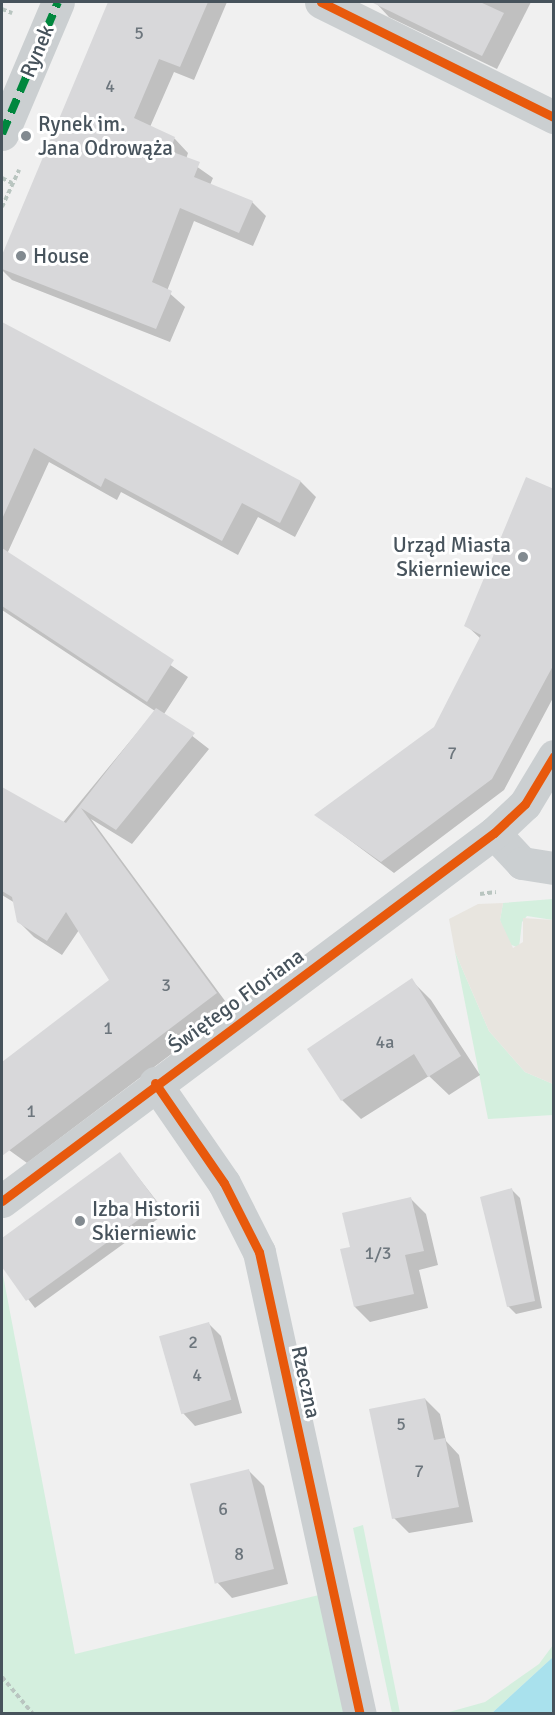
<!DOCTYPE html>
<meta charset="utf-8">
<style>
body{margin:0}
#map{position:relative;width:555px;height:1715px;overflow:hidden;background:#f0f0f0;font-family:Signika,sans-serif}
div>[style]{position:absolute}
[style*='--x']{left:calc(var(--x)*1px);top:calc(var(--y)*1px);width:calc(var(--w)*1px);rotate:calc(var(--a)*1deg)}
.green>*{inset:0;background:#d4efde}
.sand>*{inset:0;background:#e8e5df}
.water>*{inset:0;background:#a9e1ed}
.shadow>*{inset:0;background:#0003}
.building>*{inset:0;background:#d8d8da;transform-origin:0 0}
.path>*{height:4px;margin-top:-2px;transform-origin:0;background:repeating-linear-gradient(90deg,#b9c5c0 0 4.5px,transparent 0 7.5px)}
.street>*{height:33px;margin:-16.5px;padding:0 16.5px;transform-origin:16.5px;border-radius:16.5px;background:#cbcfd1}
.quiet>*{height:8px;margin-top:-4px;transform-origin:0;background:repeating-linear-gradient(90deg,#00873e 0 15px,transparent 0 23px)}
.cycleway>*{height:9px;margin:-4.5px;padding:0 4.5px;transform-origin:4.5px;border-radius:4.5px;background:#e8590c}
.dots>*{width:16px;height:16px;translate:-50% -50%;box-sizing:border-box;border:3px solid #fff;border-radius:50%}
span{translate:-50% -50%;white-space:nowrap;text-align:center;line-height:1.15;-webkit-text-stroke:6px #fff;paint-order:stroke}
.number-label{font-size:18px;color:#6d767d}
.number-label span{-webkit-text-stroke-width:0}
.street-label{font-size:21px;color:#47535c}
.poi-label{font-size:21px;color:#47535c}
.left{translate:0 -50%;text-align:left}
.right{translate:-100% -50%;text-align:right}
.frame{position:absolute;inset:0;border:3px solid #47535c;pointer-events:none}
</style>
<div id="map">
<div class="green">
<i style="clip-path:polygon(553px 899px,553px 920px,527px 916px,522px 922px,519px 948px,507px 943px,500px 920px,503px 903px)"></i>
<i style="clip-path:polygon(455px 952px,489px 1031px,525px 1072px,553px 1084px,553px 1115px,488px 1119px)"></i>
<i style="clip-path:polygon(2px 1270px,75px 1654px,319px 1595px,344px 1713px,2px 1713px)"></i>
<i style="clip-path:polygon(363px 1525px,400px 1713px,392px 1713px,353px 1528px)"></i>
<i style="clip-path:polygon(553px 1645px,553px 1657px,492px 1713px,442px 1714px,485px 1702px,539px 1664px)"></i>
</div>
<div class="sand">
<i style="clip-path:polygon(503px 903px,500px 920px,513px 948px,523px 942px,523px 918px,553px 920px,553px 1084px,525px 1072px,489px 1031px,455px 952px,449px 919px,478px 904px)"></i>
</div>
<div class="water">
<i style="clip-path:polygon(553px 1657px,553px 1713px,492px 1713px)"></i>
</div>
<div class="shadow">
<i style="clip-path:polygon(110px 2px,227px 2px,194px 80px,174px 72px,150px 127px,175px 139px,188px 153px,186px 159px,213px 178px,210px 185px,252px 202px,266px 216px,253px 246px,194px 221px,167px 291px,185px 307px,170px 342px,12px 280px,2px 270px,2px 258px)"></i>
<i style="clip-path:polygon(531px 2px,497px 69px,389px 17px,376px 3px)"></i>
<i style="clip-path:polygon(2px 324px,301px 482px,316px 497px,295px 537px,258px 517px,238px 555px,121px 492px,117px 500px,49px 462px,7px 554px,188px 677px,164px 714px,209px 749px,132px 844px,91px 819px,231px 1009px,27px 1163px,2px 1145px,2px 1063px,111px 980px,79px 930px,62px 955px,34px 937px,18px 921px,15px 903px,2px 895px,2px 789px,61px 825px,155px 711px,2px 610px)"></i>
<i style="clip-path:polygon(554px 491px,554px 696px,504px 790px,394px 873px,316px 815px,435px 728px,481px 639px,466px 625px)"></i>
<i style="clip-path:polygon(411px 980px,431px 1000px,480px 1075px,449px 1095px,429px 1076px,361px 1119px,342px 1100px)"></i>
<i style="clip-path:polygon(120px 1154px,166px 1213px,35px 1308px,2px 1265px,2px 1240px)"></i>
<i style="clip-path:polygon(512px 1190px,520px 1198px,542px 1308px,516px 1314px,508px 1306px)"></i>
<i style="clip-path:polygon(411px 1199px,426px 1214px,438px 1265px,419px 1270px,428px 1308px,370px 1322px,355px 1307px,352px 1248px)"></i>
<i style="clip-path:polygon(209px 1324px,221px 1336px,242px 1413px,195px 1426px,183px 1413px)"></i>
<i style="clip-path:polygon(425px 1399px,440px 1414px,446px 1441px,459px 1455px,473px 1522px,409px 1533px,394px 1518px)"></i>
<i style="clip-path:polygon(249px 1471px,264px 1486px,288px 1584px,232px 1598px,217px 1582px)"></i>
</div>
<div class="building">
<i style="clip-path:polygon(108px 2px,208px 2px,180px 67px,159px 59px,134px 118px,175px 137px,170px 151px,200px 162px,194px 177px,253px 201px,239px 233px,180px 208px,152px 282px,172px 291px,156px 329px,2px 269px,2px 255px)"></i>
<i style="clip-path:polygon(371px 2px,480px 2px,504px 13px,482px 56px)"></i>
<i style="clip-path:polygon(2px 322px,301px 481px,280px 523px,242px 503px,222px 541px,105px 478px,101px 487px,34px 448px,2px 519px)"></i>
<i style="clip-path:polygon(526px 477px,554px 489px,554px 664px,492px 779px,381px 862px,314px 815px,434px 727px,481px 635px,464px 626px)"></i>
<i style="clip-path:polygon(2px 548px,174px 660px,147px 702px,2px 606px)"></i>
<i style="clip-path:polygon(156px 708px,195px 733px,116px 830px,81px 808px,217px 993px,2px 1156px,2px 1062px,109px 980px,66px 912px,47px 941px,17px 922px,12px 897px,2px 891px,2px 787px,66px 823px)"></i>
<i style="clip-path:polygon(412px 978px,461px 1056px,428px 1077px,414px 1054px,341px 1101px,307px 1049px)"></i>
<i style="clip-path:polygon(120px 1152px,159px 1205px,26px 1301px,2px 1267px,2px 1238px)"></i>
<i style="clip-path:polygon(512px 1188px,535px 1301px,507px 1307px,480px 1197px)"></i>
<i style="clip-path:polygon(411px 1197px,424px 1251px,405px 1255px,414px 1294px,354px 1307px,340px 1249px,350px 1247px,342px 1213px)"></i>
<i style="left:209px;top:1322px;width:81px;height:52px;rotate:74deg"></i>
<i style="clip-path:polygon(425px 1398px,434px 1440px,445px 1438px,459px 1507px,392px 1519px,369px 1409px)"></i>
<i style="left:249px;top:1469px;width:103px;height:61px;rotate:76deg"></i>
</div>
<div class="path">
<i style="--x:2;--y:9;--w:11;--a:22"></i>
<i style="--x:2;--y:178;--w:11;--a:27"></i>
<i style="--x:2;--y:207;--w:41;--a:-65.3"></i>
<i style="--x:480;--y:894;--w:16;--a:-7"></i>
<i style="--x:2;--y:1677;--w:48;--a:50"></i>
</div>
<div class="street">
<i style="--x:321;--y:2;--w:260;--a:26.3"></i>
<i style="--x:2;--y:134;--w:143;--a:-67"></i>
<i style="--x:494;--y:833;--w:41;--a:47"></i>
<i style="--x:522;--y:863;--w:32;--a:9"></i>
<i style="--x:155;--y:1083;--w:121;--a:55.4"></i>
<i style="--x:224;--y:1183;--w:77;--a:63.1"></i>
<i style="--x:259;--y:1252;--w:473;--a:77.7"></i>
<i style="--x:2;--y:1201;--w:614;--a:-36.8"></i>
<i style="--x:494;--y:833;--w:42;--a:-43.1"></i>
<i style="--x:525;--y:804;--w:56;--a:-58.9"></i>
</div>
<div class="quiet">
<i style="--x:2;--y:134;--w:143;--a:-67"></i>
</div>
<div class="cycleway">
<i style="--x:321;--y:2;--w:260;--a:26.3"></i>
<i style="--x:155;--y:1083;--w:121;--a:55.4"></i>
<i style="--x:224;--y:1183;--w:77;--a:63.1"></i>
<i style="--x:259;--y:1252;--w:473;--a:77.7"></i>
<i style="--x:2;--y:1201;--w:614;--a:-36.8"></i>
<i style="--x:494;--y:833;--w:42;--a:-43.1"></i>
<i style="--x:525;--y:804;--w:56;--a:-58.9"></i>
</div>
<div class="dots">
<i style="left:26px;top:136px;background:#828a90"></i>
<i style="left:21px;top:256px;background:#828a90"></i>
<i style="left:523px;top:557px;background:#828a90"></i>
<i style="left:80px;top:1221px;background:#828a90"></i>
</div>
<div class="number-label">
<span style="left:139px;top:33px">5</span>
<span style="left:110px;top:86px">4</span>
<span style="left:452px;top:753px">7</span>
<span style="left:166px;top:985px">3</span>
<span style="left:108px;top:1028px">1</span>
<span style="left:385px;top:1042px">4a</span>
<span style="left:31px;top:1111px">1</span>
<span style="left:378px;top:1253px">1/3</span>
<span style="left:193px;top:1342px">2</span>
<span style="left:197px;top:1375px">4</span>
<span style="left:401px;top:1424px">5</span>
<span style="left:419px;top:1471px">7</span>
<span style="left:223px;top:1509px">6</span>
<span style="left:239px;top:1554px">8</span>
</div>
<div class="street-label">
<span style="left:37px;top:51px;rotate:-67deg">Rynek</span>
<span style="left:236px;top:1001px;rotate:-36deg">Świętego Floriana</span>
<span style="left:306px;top:1382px;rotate:78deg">Rzeczna</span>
</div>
<div class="poi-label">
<span class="left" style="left:38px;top:136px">Rynek im.<br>Jana Odrowąża</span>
<span class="left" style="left:33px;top:256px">House</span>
<span class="right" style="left:511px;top:557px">Urząd Miasta<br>Skierniewice</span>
<span class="left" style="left:92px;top:1221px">Izba Historii<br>Skierniewic</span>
</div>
<div class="frame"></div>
</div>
